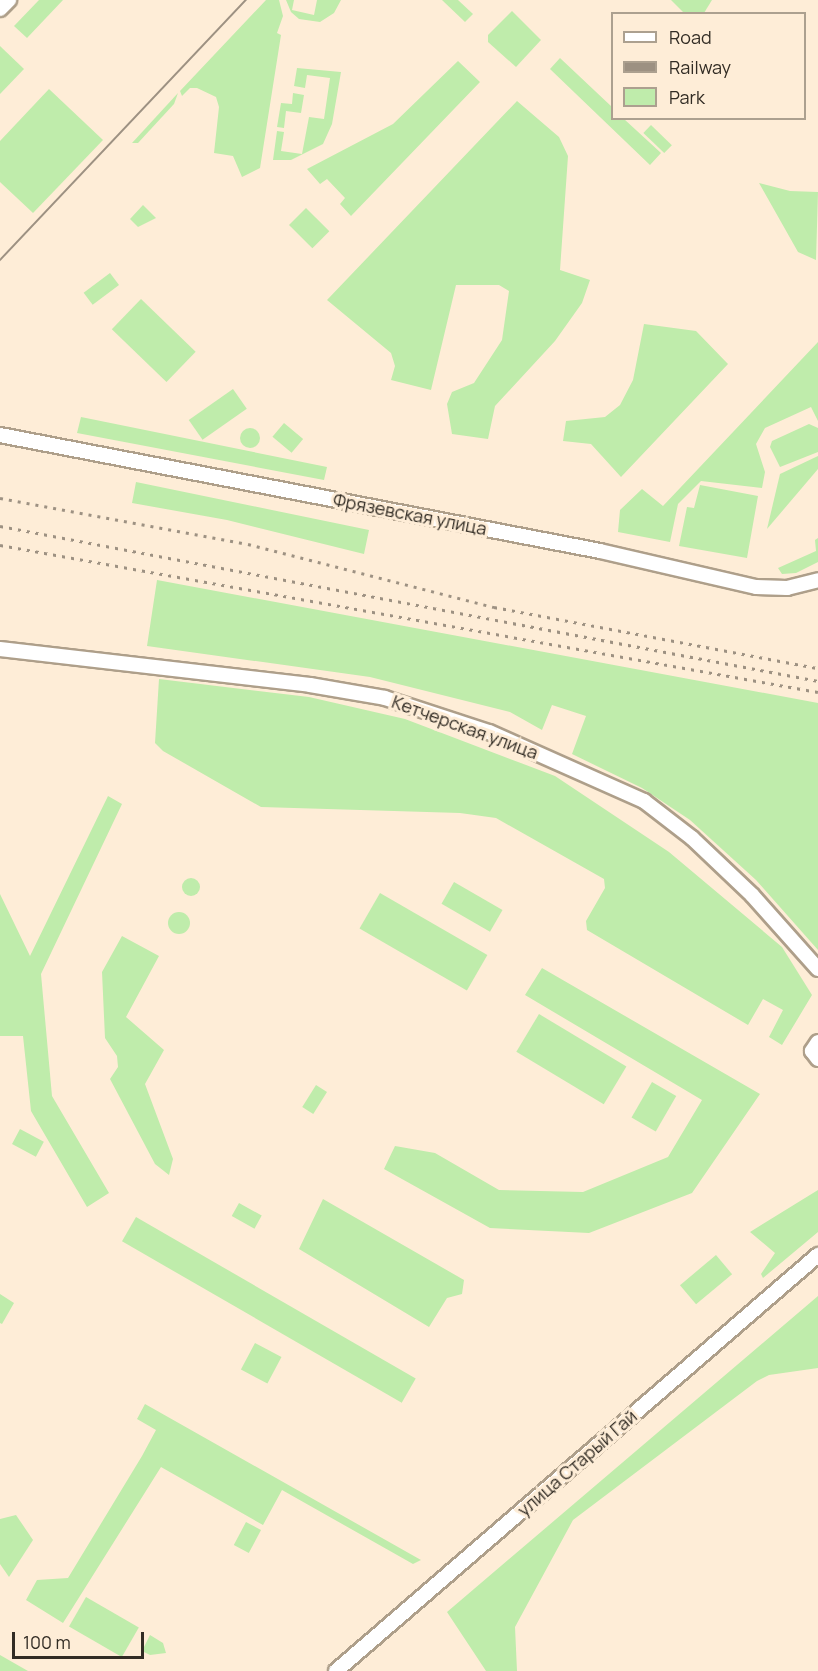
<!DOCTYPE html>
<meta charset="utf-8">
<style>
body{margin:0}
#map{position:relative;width:818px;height:1671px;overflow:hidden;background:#feedd7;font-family:Manrope,sans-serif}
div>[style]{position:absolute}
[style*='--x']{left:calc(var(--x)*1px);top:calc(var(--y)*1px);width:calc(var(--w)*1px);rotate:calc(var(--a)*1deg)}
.green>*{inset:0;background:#bfecab;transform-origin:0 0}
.round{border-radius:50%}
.roads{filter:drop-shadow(2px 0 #ae9f8a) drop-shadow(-2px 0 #ae9f8a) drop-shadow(0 2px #ae9f8a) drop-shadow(0 -2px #ae9f8a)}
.secondary>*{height:14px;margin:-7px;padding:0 7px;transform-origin:7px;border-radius:7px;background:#fff}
.tram>*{height:1.5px;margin:-0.75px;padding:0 0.75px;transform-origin:0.75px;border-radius:0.75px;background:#9d9182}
.rail>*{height:3px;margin-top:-1.5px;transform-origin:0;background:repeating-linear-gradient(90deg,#9d9182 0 3px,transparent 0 9px)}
span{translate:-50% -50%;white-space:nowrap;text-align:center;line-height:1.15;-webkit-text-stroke:6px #feedd7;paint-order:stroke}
.street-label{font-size:18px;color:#322c24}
.legend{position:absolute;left:611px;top:12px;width:195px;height:108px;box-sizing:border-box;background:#feedd7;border:2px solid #aca08f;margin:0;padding:8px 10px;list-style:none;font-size:18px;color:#322c24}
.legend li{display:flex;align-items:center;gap:12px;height:30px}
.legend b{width:30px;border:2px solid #aca08f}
.scale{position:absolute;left:12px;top:1632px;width:132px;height:27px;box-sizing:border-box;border:3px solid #322c24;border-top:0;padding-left:8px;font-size:18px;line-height:21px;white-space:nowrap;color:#322c24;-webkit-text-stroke:4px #feedd7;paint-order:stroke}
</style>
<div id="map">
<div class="green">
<i style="clip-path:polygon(39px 0,63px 0,27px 38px,14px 26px)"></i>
<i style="clip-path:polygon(266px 0,279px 0,283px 16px,277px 33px,281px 35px,260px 168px,242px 177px,233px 156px,214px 153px,219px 107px,216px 97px,197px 88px,190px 88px,182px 96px,180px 91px)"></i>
<i style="clip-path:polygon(286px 0,294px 0,292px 10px,314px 15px,317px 0,341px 0,334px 13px,320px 22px,299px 19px,291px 12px)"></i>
<i style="clip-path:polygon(442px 0,458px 0,473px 14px,465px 22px)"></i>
<i style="clip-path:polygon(671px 0,712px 0,704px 13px,685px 14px)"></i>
<i style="clip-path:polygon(512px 11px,541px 40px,516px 67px,488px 42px,488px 35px)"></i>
<i style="clip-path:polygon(0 46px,24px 69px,0 94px)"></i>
<i style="clip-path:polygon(560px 58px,612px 107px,612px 118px,624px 119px,661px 153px,650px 165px,550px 69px)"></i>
<i style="clip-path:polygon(458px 61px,480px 82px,351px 216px,340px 204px,345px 198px,327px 179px,320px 184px,307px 169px,393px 124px)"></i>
<i style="clip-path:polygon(297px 68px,341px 72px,332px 124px,323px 144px,291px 160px,273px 160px,277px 131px,284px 132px,281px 151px,302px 154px,309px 117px,324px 119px,330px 78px,307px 75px,305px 88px,294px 86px)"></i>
<i style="clip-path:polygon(49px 89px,103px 140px,33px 213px,0 182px,0 141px)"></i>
<i style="clip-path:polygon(178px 93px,174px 104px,138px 143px,132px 143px)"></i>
<i style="clip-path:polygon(293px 93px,304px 95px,301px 113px,286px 111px,284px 128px,277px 127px,281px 103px,292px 104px)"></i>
<i style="clip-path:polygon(517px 101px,559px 137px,568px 156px,560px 270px,590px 280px,582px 303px,555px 341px,495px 406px,488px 439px,452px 434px,447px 404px,452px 392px,474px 383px,502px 340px,509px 291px,499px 285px,456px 285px,431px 390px,391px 380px,395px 366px,391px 353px,327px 300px)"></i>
<i style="left:651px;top:125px;width:29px;height:11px;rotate:44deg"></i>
<i style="clip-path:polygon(759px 183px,790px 191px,818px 192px,816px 260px,798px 252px)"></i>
<i style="clip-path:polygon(143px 205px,156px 218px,138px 227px,130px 219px)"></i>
<i style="left:306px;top:208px;width:33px;height:24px;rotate:45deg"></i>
<i style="left:110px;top:273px;width:15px;height:33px;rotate:53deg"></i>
<i style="left:141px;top:299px;width:76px;height:42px;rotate:44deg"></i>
<i style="clip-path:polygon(644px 324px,696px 331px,728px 364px,621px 477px,591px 444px,563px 441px,566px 421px,605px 417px,620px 405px,633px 380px)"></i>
<i style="clip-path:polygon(818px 342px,818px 421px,811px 407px,765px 428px,756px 444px,765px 472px,762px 488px,701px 481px,678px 504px,670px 542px,618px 532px,620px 510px,642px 489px,663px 506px)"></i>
<i style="left:233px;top:389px;width:24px;height:54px;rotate:55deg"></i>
<i style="clip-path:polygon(81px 417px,327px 467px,324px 480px,77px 433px)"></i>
<i style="left:284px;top:423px;width:25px;height:18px;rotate:40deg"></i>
<i style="clip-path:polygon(809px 424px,818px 428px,818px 452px,780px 467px,770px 447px,772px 441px)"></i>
<i class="round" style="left:240px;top:428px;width:20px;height:20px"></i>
<i style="clip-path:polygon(818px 456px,818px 469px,767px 529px,780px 474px)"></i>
<i style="clip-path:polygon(136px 482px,369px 530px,364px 554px,227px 520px,132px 503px)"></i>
<i style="clip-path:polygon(700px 485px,758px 496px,747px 558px,679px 546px,687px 507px,694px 508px)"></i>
<i style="clip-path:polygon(818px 538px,818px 562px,796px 573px,782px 574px,778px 568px,816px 551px,815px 540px)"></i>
<i style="clip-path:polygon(157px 580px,818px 703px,818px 950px,756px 880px,690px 820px,642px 788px,572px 754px,586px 716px,552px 705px,542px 730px,510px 712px,370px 677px,147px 646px)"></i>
<i style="clip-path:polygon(159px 679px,309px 697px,405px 719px,555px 776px,669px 852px,782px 947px,812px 995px,782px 1045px,769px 1037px,783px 1010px,763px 999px,748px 1025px,587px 930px,586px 921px,605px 888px,604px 879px,496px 818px,460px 813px,261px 807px,163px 751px,155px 743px)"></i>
<i style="clip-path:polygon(108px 796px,122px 804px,41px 974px,52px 1096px,109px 1193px,87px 1207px,31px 1111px,23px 1036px,0 1036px,0 894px,30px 956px)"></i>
<i class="round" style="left:182px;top:878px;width:18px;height:18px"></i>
<i style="left:454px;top:882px;width:56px;height:25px;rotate:30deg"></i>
<i style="left:380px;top:893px;width:124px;height:41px;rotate:30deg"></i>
<i class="round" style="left:168px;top:912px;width:22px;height:22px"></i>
<i style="clip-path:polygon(122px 936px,159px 956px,126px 1017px,164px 1050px,145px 1084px,173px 1159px,169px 1175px,155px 1164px,110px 1079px,118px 1067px,117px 1056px,105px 1038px,102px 972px)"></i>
<i style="clip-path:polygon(542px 968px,760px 1094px,692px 1193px,589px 1233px,490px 1228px,384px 1169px,395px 1146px,435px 1153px,499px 1190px,583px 1192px,668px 1157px,702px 1100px,525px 995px)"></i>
<i style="left:539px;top:1014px;width:102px;height:44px;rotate:31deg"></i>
<i style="left:652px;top:1082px;width:28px;height:41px;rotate:30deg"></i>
<i style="left:316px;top:1085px;width:13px;height:26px;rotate:32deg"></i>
<i style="left:20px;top:1129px;width:27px;height:17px;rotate:28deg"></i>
<i style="clip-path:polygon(818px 1190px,818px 1232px,763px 1278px,761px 1274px,775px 1253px,750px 1232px)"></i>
<i style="clip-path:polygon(323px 1199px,464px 1280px,462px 1294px,447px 1298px,429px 1327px,299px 1249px)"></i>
<i style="left:239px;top:1203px;width:26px;height:15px;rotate:29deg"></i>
<i style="left:136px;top:1217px;width:323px;height:28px;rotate:30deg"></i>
<i style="left:716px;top:1255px;width:25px;height:47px;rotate:50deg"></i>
<i style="clip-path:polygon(0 1294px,14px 1303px,2px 1324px,0 1323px)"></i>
<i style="clip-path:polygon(818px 1296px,818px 1368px,769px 1375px,757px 1381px,573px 1520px,515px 1627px,517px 1671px,486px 1671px,447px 1612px)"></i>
<i style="left:255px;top:1343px;width:30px;height:30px;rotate:28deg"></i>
<i style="clip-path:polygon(145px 1404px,421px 1560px,413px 1564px,282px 1490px,263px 1525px,161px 1467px,63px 1623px,26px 1600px,37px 1580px,68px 1578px,142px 1456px,156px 1430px,137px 1419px)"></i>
<i style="clip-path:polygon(16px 1515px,33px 1540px,9px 1577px,0 1564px,0 1519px)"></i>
<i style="left:246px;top:1522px;width:17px;height:26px;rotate:28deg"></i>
<i style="left:86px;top:1597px;width:61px;height:34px;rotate:30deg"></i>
<i style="clip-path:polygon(150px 1635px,163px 1643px,166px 1653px,150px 1655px,142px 1651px)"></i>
<i style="clip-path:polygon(0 1655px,28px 1671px,0 1671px)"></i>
</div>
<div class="roads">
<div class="secondary">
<i style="--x:0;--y:9;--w:13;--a:-45"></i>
<i style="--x:0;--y:435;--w:611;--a:10.94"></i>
<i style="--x:600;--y:551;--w:160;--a:13"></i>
<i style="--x:756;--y:587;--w:31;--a:2"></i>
<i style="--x:787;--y:588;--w:32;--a:-14"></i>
<i style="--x:0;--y:649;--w:312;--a:6.6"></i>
<i style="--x:310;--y:685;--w:76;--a:9.8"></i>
<i style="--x:385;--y:698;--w:109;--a:18.1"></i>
<i style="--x:489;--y:732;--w:170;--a:24"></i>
<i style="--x:644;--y:801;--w:61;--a:37.6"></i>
<i style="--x:692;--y:838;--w:83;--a:43.5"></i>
<i style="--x:752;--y:895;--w:99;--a:48.3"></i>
<i style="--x:818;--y:1042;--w:11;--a:124"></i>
<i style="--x:812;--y:1051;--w:10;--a:53"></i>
<i style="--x:336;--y:1671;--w:637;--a:-40.8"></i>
</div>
</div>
<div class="tram">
<i style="--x:0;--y:260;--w:358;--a:-46.6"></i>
</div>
<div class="rail">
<i style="--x:0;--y:498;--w:252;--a:10.5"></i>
<i style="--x:248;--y:544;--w:254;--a:14.4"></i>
<i style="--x:494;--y:607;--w:330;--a:10.7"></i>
<i style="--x:0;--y:526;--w:833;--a:10.73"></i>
<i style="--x:0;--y:545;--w:831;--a:10.19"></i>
</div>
<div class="street-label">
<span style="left:410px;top:514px;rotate:11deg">Фрязевская улица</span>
<span style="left:465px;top:727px;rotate:20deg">Кетчерская улица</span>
<span style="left:577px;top:1463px;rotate:-41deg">улица Старый Гай</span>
</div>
<ul class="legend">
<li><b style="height:8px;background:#fff"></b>Road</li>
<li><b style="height:8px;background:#9d9182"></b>Railway</li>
<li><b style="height:16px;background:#bfecab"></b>Park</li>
</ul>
<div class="scale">100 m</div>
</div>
